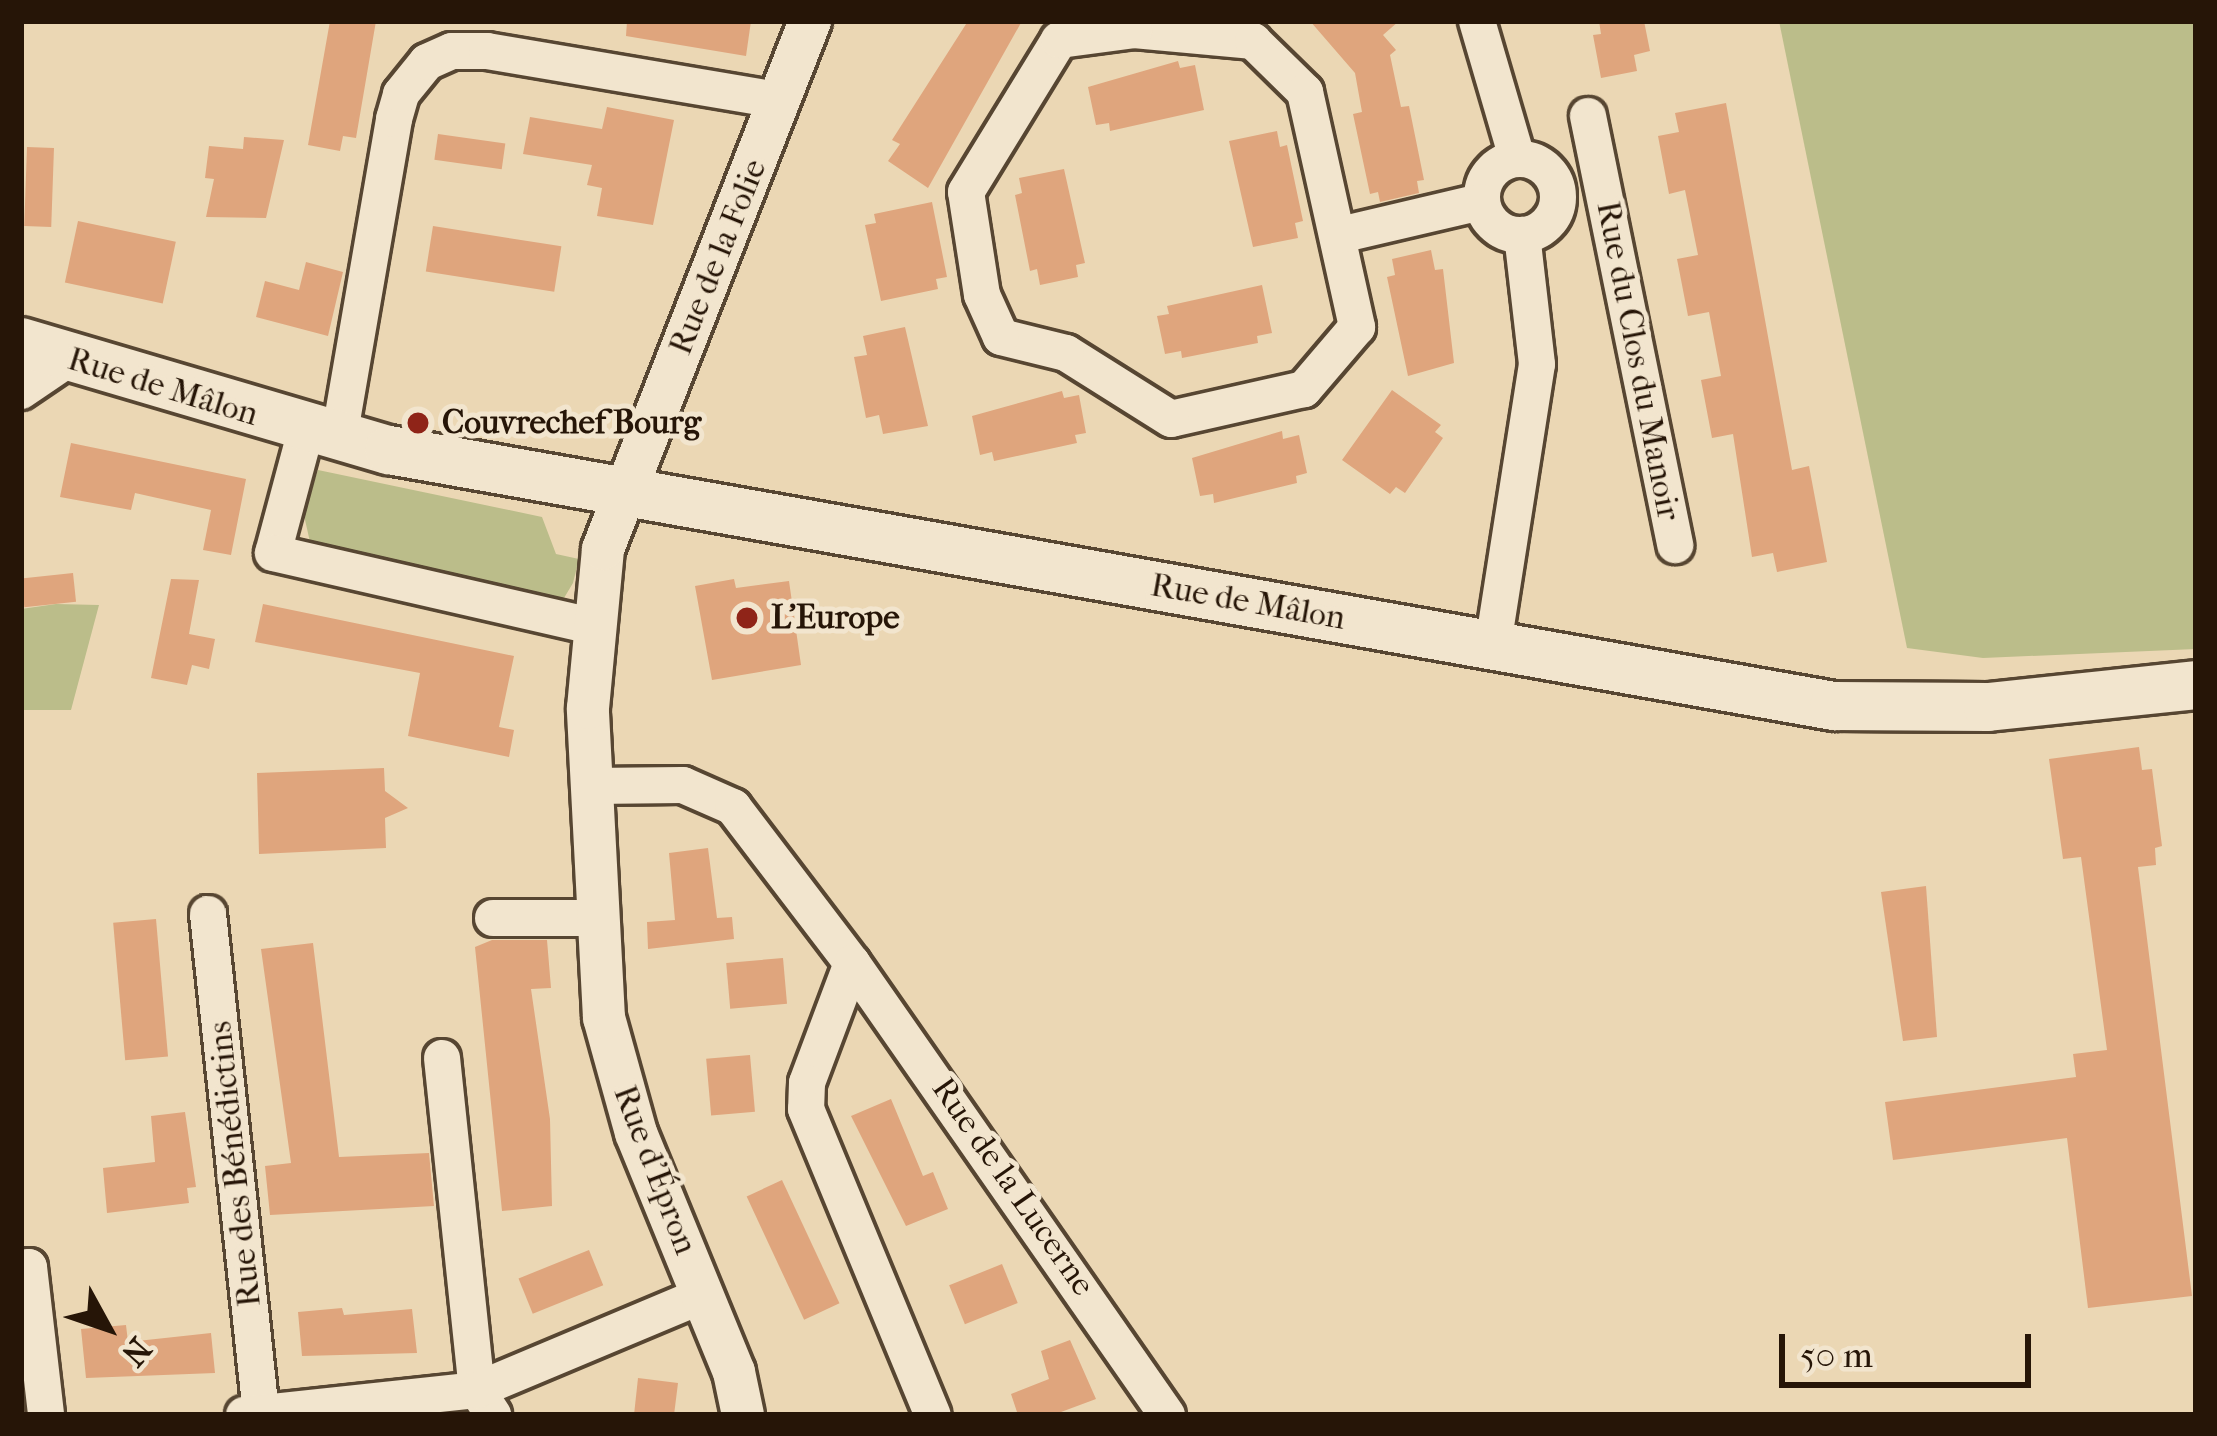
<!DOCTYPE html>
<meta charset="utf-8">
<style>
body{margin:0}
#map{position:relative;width:2217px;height:1436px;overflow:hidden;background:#ebd7b4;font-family:"IM FELL French Canon",serif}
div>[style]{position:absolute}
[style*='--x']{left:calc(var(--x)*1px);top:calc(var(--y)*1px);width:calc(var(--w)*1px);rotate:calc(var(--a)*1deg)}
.green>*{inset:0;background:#bbbd8a}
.building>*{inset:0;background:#dfa57d;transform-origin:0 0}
.roads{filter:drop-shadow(3px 0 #574632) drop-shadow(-3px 0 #574632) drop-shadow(0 3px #574632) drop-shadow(0 -3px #574632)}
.minor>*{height:36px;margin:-18px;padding:0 18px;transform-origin:18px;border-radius:18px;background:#f2e5ce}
.minor>.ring{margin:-18px;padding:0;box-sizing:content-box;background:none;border:36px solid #f2e5ce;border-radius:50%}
.tertiary>*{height:42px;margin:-21px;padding:0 21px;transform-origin:21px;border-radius:21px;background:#f2e5ce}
.secondary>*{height:48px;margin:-24px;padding:0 24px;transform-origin:24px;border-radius:24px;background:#f2e5ce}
.dots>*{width:33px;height:33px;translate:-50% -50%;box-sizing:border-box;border:6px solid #f2e5ce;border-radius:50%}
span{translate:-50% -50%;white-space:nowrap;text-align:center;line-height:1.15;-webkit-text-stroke:10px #f2e5ce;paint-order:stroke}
.street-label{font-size:33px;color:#261507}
.poi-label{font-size:33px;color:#261507;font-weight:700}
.left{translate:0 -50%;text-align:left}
.frame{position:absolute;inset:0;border:24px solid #261507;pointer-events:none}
.north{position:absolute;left:48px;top:1268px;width:120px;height:120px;-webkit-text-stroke:9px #f2e5ce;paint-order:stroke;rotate:130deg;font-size:33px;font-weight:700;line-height:48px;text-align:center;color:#261507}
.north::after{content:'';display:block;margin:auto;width:42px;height:54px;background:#261507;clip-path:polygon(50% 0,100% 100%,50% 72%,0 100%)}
.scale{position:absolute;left:1779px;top:1334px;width:252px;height:54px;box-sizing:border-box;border:6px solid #261507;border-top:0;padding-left:15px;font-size:36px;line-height:42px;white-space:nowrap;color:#261507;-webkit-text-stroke:9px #f2e5ce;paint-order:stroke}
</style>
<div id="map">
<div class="green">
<i style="clip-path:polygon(1779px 21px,2196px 21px,2196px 649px,1983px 658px,1907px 648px)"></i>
<i style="clip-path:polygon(318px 470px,542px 517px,556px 554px,579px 559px,573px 583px,564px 598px,310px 542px,303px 511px)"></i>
<i style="clip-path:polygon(56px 604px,99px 605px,71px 710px,21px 710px,21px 609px)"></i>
</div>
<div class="building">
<i style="clip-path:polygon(330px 21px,376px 21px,356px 138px,343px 136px,340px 151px,308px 145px)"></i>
<i style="clip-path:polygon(627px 21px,751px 21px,746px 56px,626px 36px)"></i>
<i style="clip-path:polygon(968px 21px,1022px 21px,928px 188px,888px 161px,900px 144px,892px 140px)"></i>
<i style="clip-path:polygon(1310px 21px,1399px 21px,1383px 35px,1396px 50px,1390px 55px,1401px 107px,1409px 106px,1424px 180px,1417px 181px,1419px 193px,1380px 202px,1378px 192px,1370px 194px,1353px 114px,1362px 112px,1355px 73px)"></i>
<i style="clip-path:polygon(1599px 21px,1644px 21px,1650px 51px,1634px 55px,1637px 71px,1601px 78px,1593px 35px,1601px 34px)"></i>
<i style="clip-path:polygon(1178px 61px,1180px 68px,1195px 65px,1204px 110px,1110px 131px,1109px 123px,1096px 125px,1088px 87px)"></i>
<i style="clip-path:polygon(1726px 103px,1792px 470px,1809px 466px,1827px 562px,1777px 572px,1773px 553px,1752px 557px,1733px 434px,1712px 438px,1701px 380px,1721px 376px,1709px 312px,1688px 316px,1677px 259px,1698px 255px,1685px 190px,1669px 194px,1658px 136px,1679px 132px,1675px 113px)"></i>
<i style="clip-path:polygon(607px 107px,674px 120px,653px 225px,597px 216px,602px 188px,587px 185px,592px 165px,523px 154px,530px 117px,602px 129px)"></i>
<i style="clip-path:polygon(1277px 131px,1280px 147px,1287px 145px,1303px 221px,1295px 223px,1298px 238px,1253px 247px,1229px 141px)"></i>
<i style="left:438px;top:134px;width:68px;height:26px;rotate:8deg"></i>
<i style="clip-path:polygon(244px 137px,284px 140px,266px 218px,206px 217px,214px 179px,205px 178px,209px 146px,243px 149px)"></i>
<i style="left:27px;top:147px;width:27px;height:79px;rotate:2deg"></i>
<i style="clip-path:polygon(1064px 169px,1085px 263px,1076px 265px,1078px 277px,1040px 285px,1037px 269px,1030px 271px,1015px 195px,1022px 193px,1019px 178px)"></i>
<i style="clip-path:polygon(932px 202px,947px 277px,936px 279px,938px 289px,881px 301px,865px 225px,876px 223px,874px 214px)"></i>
<i style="left:78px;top:221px;width:100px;height:63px;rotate:12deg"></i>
<i style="left:433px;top:226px;width:130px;height:46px;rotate:9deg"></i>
<i style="clip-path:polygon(1431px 250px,1435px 270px,1443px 269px,1454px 363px,1408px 376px,1387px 277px,1395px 275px,1392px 259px)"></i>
<i style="clip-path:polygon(306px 262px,343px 272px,328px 336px,256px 317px,265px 281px,299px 290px)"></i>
<i style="clip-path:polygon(1262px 285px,1272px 333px,1257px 336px,1258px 343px,1182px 358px,1181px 351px,1165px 354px,1157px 316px,1169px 314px,1167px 306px)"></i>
<i style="clip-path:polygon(905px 327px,928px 426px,883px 434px,879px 415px,866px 418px,854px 357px,867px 355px,863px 336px)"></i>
<i style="clip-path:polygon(1392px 390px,1441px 425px,1435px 432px,1443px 438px,1405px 493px,1396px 487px,1390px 494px,1342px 460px)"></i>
<i style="clip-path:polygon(1062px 391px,1064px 398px,1079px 395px,1086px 433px,1075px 435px,1077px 443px,994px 461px,992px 452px,980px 455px,972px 416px)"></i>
<i style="clip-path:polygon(1282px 431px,1283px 439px,1299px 435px,1307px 473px,1296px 476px,1297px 483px,1214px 503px,1213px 494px,1200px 496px,1192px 458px)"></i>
<i style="clip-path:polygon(71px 443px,246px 479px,231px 555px,203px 550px,211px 510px,135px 493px,131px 510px,60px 497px)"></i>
<i style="left:73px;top:573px;width:29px;height:52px;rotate:84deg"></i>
<i style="clip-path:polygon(171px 579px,199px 580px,189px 634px,215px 639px,209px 669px,192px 665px,187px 685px,151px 678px)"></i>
<i style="clip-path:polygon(734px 579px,736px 588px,789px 581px,801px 665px,712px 680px,695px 586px)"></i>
<i style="clip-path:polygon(263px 604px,514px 656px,499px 727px,514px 730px,509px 757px,408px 736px,420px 673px,255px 642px)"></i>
<i style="clip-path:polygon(2139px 747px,2142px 770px,2152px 769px,2162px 846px,2155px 848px,2156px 865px,2138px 867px,2192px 1296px,2088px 1308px,2067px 1138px,1893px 1160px,1885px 1102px,2076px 1077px,2073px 1054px,2107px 1050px,2081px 857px,2063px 859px,2049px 759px)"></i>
<i style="clip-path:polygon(384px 768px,385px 791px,408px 808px,385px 818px,386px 848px,259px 854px,257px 773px)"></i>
<i style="clip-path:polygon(708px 848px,717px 918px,732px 917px,734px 939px,648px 949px,647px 922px,675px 920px,669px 853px)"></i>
<i style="clip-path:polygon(1926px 886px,1937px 1037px,1903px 1041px,1881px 892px)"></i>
<i style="left:156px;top:919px;width:138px;height:43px;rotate:85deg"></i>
<i style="clip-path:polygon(492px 940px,547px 940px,551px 988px,531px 989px,550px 1119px,552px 1206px,502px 1211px,475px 947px)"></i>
<i style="clip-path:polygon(313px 943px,339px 1157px,429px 1153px,434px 1206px,270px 1215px,265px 1166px,291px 1163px,261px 949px)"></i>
<i style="left:783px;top:958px;width:46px;height:57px;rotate:85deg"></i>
<i style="left:750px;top:1055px;width:57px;height:44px;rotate:85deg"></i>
<i style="clip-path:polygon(891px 1099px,923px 1176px,933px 1172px,948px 1209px,906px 1226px,851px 1116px)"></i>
<i style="clip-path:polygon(185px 1112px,196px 1187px,187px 1188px,189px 1203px,107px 1213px,103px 1168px,155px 1162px,151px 1116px)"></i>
<i style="left:782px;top:1180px;width:136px;height:39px;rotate:65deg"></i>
<i style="left:589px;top:1250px;width:38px;height:76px;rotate:68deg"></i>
<i style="left:1002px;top:1264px;width:42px;height:57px;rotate:68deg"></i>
<i style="clip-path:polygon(342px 1308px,344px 1315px,412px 1309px,417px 1353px,302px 1356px,298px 1312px)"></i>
<i style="clip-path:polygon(126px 1325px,128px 1342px,211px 1333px,215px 1373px,86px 1378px,81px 1329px)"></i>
<i style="clip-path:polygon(1070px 1340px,1096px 1399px,1053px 1415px,1018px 1415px,1011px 1394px,1049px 1379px,1041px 1351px)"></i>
<i style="clip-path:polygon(638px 1378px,678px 1383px,674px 1415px,634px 1415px)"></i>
</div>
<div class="roads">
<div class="minor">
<i style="--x:1477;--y:21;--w:143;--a:73.7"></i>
<i style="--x:1134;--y:30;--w:120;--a:5.3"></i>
<i style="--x:1253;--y:41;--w:73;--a:44.4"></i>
<i style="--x:1305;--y:92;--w:241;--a:77.5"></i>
<i style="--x:1357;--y:327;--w:82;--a:130.5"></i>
<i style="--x:1304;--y:389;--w:136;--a:167.3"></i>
<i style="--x:1171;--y:419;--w:124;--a:-147.8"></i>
<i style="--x:1066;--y:353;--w:67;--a:-166.2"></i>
<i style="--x:1001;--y:337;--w:46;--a:-114.3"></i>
<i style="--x:982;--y:295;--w:104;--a:-98.8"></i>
<i style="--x:966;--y:192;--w:178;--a:-58.5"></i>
<i style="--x:1059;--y:40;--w:76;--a:-7.6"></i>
<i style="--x:1588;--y:116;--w:438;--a:78.5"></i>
<i class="ring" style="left:1482px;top:159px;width:40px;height:40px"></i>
<i style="--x:1340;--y:235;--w:145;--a:-13.2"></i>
<i style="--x:21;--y:391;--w:57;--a:-34.2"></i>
<i style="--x:306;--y:430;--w:127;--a:105"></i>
<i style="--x:273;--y:553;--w:327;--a:12.9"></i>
<i style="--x:339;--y:438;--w:324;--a:-80.2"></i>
<i style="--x:394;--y:119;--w:26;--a:-74"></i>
<i style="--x:401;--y:94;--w:41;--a:-50.9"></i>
<i style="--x:427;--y:62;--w:27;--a:-24"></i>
<i style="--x:452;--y:51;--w:35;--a:0"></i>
<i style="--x:487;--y:51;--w:299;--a:9.6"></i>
<i style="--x:1493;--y:645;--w:284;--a:-81.1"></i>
<i style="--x:1537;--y:364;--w:130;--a:-96.6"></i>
<i style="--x:591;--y:786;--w:92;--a:-0.6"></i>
<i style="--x:683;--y:785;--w:55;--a:23.7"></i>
<i style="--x:733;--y:807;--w:196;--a:52.7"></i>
<i style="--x:852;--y:963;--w:128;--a:110.6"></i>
<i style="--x:807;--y:1083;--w:26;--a:92"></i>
<i style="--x:806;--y:1109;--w:331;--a:67.5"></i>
<i style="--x:208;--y:914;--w:502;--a:83.94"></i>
<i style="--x:493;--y:918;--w:105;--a:0"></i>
<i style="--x:852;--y:963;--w:551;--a:55.13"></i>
<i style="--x:442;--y:1058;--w:334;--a:84"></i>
<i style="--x:477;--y:1390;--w:30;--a:57"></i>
<i style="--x:21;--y:1268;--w:8;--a:-7"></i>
<i style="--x:29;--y:1267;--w:149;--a:83.4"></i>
<i style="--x:244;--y:1415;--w:234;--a:-6.1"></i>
<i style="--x:477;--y:1390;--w:245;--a:-22.8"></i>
</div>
<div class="tertiary">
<i style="--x:743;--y:1415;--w:44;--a:-101.8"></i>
<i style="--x:734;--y:1372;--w:258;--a:-112.3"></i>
<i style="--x:636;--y:1133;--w:119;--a:-105.5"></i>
<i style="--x:604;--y:1018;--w:310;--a:-93"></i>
<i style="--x:588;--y:708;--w:160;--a:-84.6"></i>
<i style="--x:603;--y:549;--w:567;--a:-68.59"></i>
</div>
<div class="secondary">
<i style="--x:21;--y:342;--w:384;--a:16.4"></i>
<i style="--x:389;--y:450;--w:1468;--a:10.05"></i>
<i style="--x:1834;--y:706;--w:154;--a:0.4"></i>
<i style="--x:1988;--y:707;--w:209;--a:-6"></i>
</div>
</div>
<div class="dots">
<i style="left:418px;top:423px;background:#8f2418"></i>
<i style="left:747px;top:618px;background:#8f2418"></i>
</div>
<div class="street-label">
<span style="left:718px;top:257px;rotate:-68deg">Rue de la Folie</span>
<span style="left:1638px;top:361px;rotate:79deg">Rue du Clos du Manoir</span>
<span style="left:163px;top:387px;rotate:17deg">Rue de Mâlon</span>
<span style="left:1248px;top:602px;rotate:10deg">Rue de Mâlon</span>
<span style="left:235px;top:1164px;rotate:-96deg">Rue des Bénédictins</span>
<span style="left:655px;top:1170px;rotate:69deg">Rue d'Épron</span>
<span style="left:1013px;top:1187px;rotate:55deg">Rue de la Lucerne</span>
</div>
<div class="poi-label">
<span class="left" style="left:442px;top:423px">Couvrechef Bourg</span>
<span class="left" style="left:771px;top:618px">L'Europe</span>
</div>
<div class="frame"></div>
<div class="north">N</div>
<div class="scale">50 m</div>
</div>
